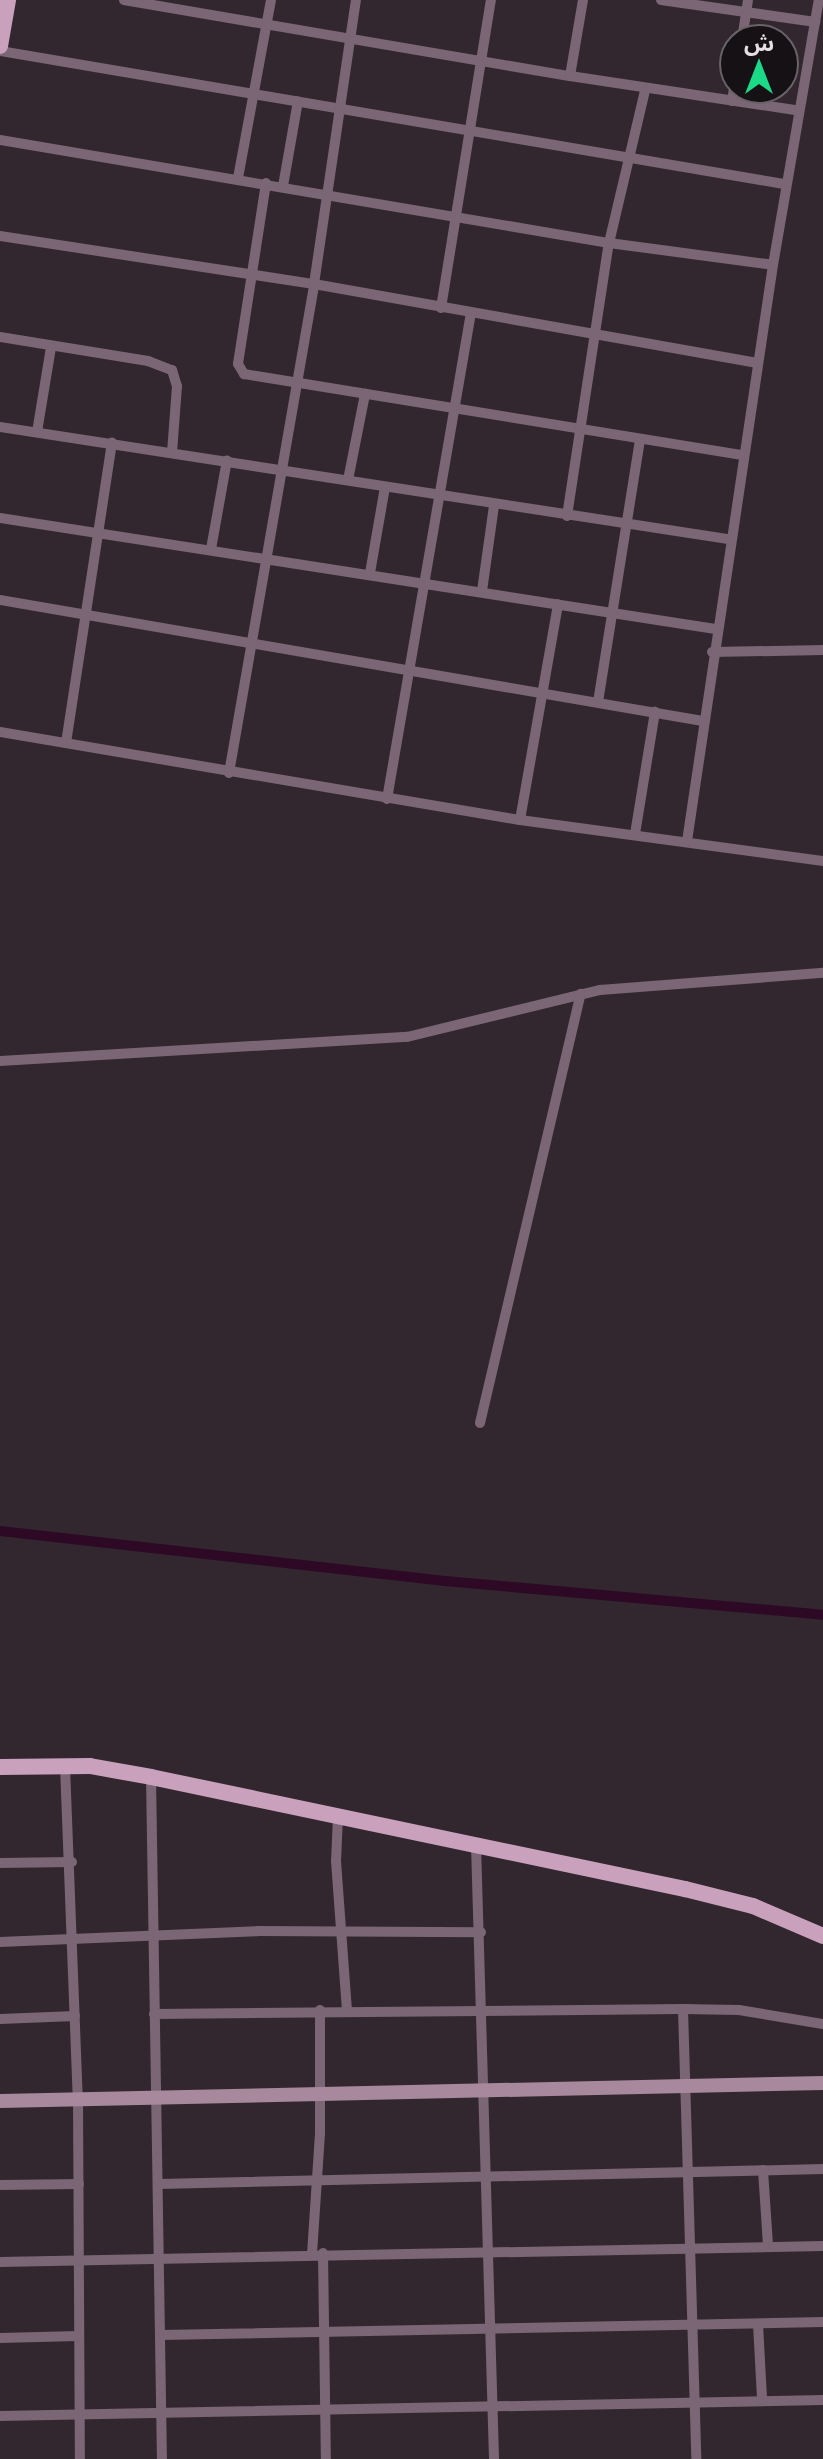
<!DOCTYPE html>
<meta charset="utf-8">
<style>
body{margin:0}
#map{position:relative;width:823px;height:2459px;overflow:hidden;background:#32272e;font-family:"Playfair Display","Noto Sans Arabic",serif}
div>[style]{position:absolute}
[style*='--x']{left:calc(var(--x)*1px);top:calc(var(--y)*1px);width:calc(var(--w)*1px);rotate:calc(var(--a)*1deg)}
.canal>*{height:10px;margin:-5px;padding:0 5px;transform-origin:5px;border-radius:5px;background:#2d0925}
.street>*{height:10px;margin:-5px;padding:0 5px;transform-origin:5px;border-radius:5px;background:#7a6674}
.secondary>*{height:14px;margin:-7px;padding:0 7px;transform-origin:7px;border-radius:7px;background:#a7889d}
.primary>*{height:16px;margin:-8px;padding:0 8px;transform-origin:8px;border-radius:8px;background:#c9a1bd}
span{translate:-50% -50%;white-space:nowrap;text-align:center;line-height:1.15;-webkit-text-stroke:8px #161115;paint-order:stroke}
.north{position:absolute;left:719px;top:24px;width:80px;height:80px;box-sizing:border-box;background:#161115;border:2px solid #696367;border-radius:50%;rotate:0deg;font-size:22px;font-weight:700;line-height:32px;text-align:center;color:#e5dee3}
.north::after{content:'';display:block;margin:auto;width:28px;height:36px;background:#1cd988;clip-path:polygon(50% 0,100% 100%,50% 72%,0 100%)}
</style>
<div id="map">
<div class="canal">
<i style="--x:0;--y:1531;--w:448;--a:6.4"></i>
<i style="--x:445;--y:1581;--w:380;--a:5.1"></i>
</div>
<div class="street">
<i style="--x:124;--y:0;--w:452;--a:9.7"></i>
<i style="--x:570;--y:76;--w:77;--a:-80.3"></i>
<i style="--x:661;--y:0;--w:156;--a:8.1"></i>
<i style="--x:742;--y:40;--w:40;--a:-81.5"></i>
<i style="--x:0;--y:51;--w:795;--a:9.63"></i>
<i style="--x:570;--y:76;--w:229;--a:8.6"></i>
<i style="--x:732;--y:101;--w:18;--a:-81"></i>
<i style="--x:0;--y:140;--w:618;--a:9.6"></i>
<i style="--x:609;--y:243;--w:165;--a:7.6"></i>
<i style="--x:773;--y:265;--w:582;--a:98.49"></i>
<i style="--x:238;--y:178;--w:181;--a:-79.5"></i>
<i style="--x:266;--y:183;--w:183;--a:98.8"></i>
<i style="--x:238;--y:364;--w:12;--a:59"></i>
<i style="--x:244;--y:374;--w:505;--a:9.24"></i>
<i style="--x:283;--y:186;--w:86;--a:-80"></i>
<i style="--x:0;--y:236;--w:318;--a:8.7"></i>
<i style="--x:314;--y:284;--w:449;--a:10.1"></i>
<i style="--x:773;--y:265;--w:269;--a:-80.2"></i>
<i style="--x:441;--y:308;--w:312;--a:-80.8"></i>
<i style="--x:0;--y:337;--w:150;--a:9.2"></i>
<i style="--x:148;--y:361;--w:26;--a:21"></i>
<i style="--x:172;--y:370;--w:17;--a:73"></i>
<i style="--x:177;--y:386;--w:66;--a:94.3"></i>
<i style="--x:0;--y:427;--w:737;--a:8.75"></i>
<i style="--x:37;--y:432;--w:86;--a:-80.6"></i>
<i style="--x:348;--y:480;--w:88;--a:-78.8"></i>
<i style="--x:567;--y:516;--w:276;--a:-81.3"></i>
<i style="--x:609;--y:243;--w:156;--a:-76.7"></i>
<i style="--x:0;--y:518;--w:724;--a:8.82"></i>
<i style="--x:211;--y:549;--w:90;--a:-79.8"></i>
<i style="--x:370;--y:573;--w:87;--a:-80.1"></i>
<i style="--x:482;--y:591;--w:86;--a:-82"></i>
<i style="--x:0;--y:600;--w:713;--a:9.77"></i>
<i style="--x:712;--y:652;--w:111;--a:-1"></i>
<i style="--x:598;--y:702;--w:265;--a:-80.9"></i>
<i style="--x:0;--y:732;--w:527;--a:9.61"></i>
<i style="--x:520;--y:820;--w:306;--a:7.7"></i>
<i style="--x:66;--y:743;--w:304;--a:-81.3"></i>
<i style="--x:229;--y:773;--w:496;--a:-80.1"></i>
<i style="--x:314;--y:284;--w:287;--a:-81.6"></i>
<i style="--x:387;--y:799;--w:492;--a:-80.2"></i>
<i style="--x:520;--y:820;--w:219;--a:-80"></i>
<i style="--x:635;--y:834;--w:124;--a:-80.7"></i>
<i style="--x:0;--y:1061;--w:408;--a:-3.4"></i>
<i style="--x:407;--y:1037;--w:199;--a:-13.7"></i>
<i style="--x:600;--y:990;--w:224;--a:-4.4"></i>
<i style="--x:480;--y:1423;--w:441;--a:-76.8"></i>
<i style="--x:65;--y:1766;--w:333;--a:87.8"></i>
<i style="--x:78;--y:2099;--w:360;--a:89.7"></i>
<i style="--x:151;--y:1777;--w:682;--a:89.08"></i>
<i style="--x:338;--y:1816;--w:45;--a:92.5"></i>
<i style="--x:336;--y:1861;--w:149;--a:85.8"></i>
<i style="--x:476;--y:1845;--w:614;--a:88.32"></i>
<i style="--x:0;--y:1863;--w:72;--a:-0.8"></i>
<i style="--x:0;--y:1942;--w:258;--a:-2.4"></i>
<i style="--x:258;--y:1931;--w:223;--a:0.3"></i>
<i style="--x:683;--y:2009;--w:450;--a:88.3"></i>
<i style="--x:154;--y:2014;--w:529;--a:-0.54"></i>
<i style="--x:683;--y:2009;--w:56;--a:1"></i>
<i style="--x:739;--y:2010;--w:85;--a:9.5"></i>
<i style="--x:0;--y:2019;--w:75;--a:-2.3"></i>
<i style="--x:763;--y:2170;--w:75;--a:86.2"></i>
<i style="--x:159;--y:2184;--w:664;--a:-1.29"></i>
<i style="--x:0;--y:2185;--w:79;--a:-0.7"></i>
<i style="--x:323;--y:2253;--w:206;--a:89.2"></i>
<i style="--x:312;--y:2254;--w:121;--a:-86.2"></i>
<i style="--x:320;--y:2133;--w:123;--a:-90"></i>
<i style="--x:0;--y:2262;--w:823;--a:-1.11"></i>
<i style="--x:758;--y:2324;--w:75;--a:86.9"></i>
<i style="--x:161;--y:2335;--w:662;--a:-1.12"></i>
<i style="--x:0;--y:2338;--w:78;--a:-1.5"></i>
<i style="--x:0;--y:2416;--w:823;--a:-1.11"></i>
</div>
<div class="secondary">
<i style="--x:0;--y:2101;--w:823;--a:-1.25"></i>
</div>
<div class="primary">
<i style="--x:0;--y:46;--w:47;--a:-80.1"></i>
<i style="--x:0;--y:1767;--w:90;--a:-0.6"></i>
<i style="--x:90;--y:1766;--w:62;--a:10.2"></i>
<i style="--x:151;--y:1777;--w:546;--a:11.85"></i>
<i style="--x:685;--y:1889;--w:70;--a:14"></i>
<i style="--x:753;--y:1906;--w:76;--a:23.2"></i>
</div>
<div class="north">ش</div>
</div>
